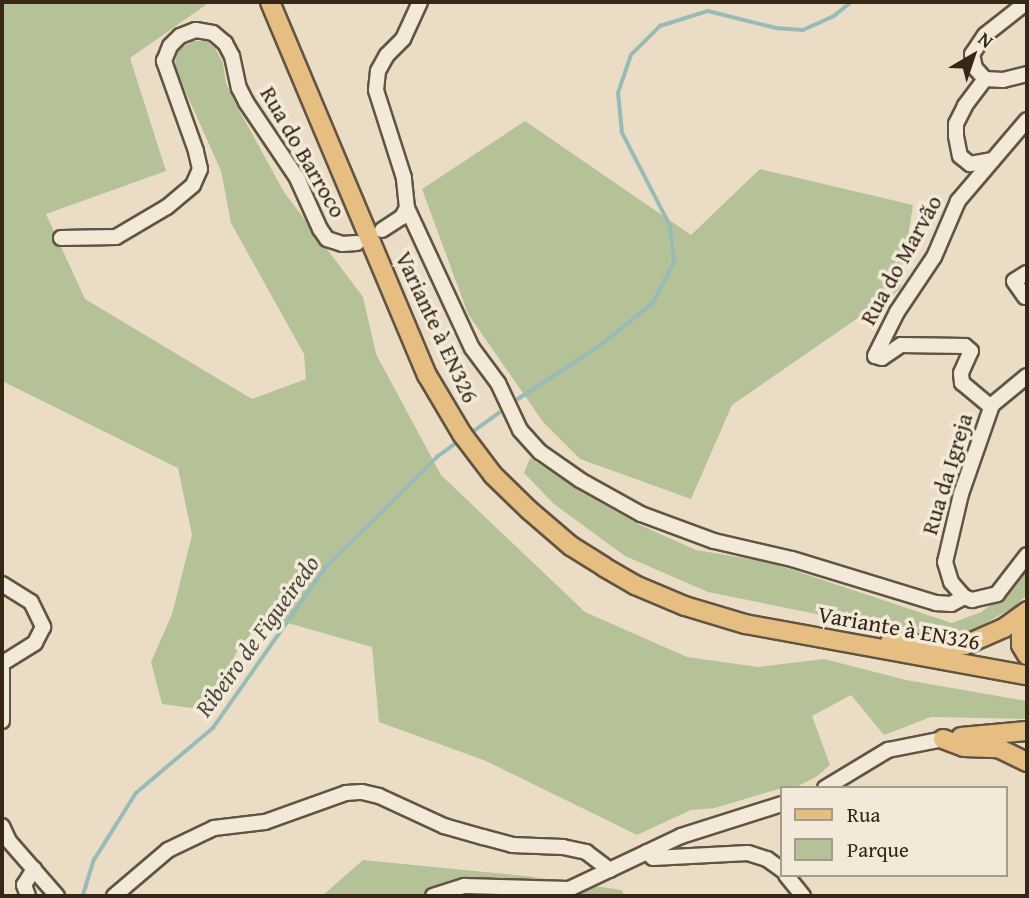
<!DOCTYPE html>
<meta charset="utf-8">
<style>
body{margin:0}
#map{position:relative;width:1029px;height:898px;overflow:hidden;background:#ebddc5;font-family:"Gentium Book Plus",serif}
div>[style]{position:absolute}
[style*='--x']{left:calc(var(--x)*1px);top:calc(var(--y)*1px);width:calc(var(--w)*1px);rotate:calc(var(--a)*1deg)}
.green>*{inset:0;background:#b5c297}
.stream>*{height:3.5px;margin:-1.75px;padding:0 1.75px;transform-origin:1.75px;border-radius:1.75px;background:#99bbb8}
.roads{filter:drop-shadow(2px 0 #625442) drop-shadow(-2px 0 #625442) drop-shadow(0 2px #625442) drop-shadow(0 -2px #625442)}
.minor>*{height:14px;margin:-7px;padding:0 7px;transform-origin:7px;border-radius:7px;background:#f2e9d9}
.major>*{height:18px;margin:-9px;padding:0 9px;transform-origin:9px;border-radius:9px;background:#e6be82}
span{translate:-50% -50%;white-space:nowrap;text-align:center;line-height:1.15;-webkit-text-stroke:7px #f2e9d9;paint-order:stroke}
.street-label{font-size:23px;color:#352616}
.water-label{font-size:24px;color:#4e4b3e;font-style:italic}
.frame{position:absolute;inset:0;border:4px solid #352616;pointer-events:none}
.legend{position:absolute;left:780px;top:786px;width:228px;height:91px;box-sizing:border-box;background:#f2e9d9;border:2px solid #a69b8b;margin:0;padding:9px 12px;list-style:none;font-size:21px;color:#352616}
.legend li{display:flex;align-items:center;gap:14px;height:35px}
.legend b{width:35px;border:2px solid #a69b8b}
.north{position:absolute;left:938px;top:21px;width:70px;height:70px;-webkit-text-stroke:5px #f2e9d9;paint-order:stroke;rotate:39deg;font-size:19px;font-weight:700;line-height:28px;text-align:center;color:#352616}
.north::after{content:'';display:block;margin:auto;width:24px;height:32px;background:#352616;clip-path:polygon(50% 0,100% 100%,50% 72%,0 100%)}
</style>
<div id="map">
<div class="green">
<i style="clip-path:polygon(2px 2px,210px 2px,130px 58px,166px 171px,46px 214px,85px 299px,252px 399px,306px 379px,304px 354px,231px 223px,221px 171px,175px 68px,176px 52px,192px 41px,206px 41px,215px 48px,223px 63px,226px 83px,238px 108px,284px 192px,363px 297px,376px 354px,441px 475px,585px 612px,687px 657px,758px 667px,824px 659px,906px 680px,1027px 701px,1027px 719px,931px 717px,884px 735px,851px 695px,812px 716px,830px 765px,816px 777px,796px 787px,782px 788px,715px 808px,691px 810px,637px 835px,486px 761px,379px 722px,372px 647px,267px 617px,238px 648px,213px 711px,162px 704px,151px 662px,172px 614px,192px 535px,178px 468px,2px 381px)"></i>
<i style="clip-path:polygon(525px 121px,691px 235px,760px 169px,913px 205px,900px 289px,732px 405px,691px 499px,580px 459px,543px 422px,468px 314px,422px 189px)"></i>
<i style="clip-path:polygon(530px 458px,583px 493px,640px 525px,696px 550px,769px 562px,952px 623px,981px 612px,1002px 597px,1027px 569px,1027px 595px,1012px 608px,970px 632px,915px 634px,708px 592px,625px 556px,554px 504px,524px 473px)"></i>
<i style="clip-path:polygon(363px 860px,526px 876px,622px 890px,624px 896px,322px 896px)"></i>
</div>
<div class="stream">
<i style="--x:518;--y:399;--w:100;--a:-33.2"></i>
<i style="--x:602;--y:344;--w:64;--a:-38.7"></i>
<i style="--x:652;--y:304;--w:47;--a:-61.8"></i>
<i style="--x:674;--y:263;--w:37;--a:-96"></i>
<i style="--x:670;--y:226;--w:105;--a:-117.3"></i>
<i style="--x:622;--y:133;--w:40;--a:-95.7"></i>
<i style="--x:618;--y:93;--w:40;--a:-71.1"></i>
<i style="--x:631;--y:55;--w:41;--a:-45"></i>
<i style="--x:660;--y:26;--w:50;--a:-17.4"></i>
<i style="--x:708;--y:11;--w:70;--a:14"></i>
<i style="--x:776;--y:28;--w:27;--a:4"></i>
<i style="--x:803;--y:30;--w:34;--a:-24"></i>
<i style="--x:834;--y:16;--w:22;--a:-39"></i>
<i style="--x:474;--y:431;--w:31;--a:-36"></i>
<i style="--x:83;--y:895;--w:37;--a:-73"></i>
<i style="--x:94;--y:860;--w:79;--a:-57.9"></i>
<i style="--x:136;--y:793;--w:101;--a:-40.2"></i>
<i style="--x:213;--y:728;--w:195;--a:-55"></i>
<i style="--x:325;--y:568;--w:158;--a:-44.7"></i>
<i style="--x:437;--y:457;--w:22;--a:-36"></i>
</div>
<div class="roads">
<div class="minor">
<i style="--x:1027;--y:2;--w:53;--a:141.8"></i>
<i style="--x:985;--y:35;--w:23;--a:124"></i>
<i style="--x:972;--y:54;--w:14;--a:78"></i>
<i style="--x:975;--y:68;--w:15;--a:48"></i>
<i style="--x:985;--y:79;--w:18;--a:3"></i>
<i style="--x:1003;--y:80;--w:25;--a:-14"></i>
<i style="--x:985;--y:79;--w:34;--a:127"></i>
<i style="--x:965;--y:106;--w:20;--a:117"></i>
<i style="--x:956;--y:124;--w:12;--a:90"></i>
<i style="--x:956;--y:136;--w:20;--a:79"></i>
<i style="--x:960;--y:156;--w:13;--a:39"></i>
<i style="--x:970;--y:164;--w:23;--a:-10"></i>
<i style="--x:407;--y:208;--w:154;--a:65.1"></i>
<i style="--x:472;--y:348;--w:44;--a:53.4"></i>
<i style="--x:498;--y:383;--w:52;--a:64.9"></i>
<i style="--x:520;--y:430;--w:30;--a:48"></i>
<i style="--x:540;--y:452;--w:49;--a:35"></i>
<i style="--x:580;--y:480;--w:70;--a:29.1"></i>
<i style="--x:641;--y:514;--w:78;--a:20.3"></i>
<i style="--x:714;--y:541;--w:80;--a:13"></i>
<i style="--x:792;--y:559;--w:151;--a:17"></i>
<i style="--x:936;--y:603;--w:15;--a:4"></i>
<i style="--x:951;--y:604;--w:15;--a:-28"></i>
<i style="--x:382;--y:230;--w:24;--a:-33"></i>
<i style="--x:402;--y:217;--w:10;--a:-61"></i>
<i style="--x:407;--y:208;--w:30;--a:-96"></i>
<i style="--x:404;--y:178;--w:92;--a:-107.7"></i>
<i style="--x:376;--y:90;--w:19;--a:-84"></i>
<i style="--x:378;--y:71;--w:18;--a:-61"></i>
<i style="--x:387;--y:55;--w:23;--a:-45"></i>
<i style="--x:403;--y:39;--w:41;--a:-65.3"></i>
<i style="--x:61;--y:238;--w:55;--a:-1"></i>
<i style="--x:116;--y:237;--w:59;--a:-30.5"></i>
<i style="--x:167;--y:207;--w:34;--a:-40"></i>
<i style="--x:193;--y:185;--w:17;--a:-66"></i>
<i style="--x:200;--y:169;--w:18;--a:-103"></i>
<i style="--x:196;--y:151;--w:96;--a:-109.6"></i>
<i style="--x:164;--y:61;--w:16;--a:-68"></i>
<i style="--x:170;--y:46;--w:14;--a:-45"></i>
<i style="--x:180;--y:36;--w:17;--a:-21"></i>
<i style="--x:196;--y:30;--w:17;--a:10"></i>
<i style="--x:213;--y:33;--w:16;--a:40"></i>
<i style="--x:225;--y:43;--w:15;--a:62"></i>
<i style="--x:232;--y:56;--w:33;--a:78"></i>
<i style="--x:239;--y:88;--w:16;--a:63"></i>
<i style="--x:246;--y:102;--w:92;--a:56.1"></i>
<i style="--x:297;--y:178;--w:56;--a:65.7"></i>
<i style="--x:320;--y:229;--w:12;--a:55"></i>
<i style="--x:327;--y:239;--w:16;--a:18"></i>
<i style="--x:342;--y:244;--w:15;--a:-4"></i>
<i style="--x:1025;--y:297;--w:19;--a:-125"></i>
<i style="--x:1014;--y:281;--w:15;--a:-32"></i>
<i style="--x:1027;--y:376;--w:45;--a:140.4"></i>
<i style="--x:992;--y:405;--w:94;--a:109.2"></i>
<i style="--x:961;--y:494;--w:70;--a:103.2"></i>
<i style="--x:945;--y:562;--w:21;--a:73"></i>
<i style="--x:951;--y:582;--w:20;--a:49"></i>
<i style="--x:964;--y:597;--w:9;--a:21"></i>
<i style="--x:972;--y:600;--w:26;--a:-13"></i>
<i style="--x:997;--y:594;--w:49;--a:-52.4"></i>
<i style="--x:991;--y:407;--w:38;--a:-140"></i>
<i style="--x:962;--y:383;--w:10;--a:-96"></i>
<i style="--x:961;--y:373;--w:24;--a:-66"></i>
<i style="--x:971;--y:351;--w:8;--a:-140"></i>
<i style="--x:965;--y:346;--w:64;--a:-179.1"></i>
<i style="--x:901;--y:345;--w:23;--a:146"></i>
<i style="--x:882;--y:358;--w:7;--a:-164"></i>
<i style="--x:875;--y:356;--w:49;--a:-63.4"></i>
<i style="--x:897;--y:312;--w:66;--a:-56.1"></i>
<i style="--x:934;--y:257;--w:61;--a:-66.8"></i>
<i style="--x:958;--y:201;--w:106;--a:-49.6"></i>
<i style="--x:2;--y:584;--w:34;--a:32"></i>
<i style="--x:31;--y:602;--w:28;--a:64"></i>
<i style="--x:43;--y:627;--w:18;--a:117"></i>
<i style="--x:35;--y:643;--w:39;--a:148"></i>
<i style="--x:2;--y:669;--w:52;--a:90"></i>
<i style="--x:825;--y:788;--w:74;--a:-31.1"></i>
<i style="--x:888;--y:750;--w:56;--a:-11.3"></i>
<i style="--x:2;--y:826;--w:17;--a:65"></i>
<i style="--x:9;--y:841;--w:73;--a:48.9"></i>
<i style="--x:647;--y:852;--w:8;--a:45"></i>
<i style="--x:653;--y:858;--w:95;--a:-3"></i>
<i style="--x:748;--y:853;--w:20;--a:18"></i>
<i style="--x:767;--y:859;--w:19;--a:36"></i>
<i style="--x:786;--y:875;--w:27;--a:51"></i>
<i style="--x:28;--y:896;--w:12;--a:-110"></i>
<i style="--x:24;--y:885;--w:19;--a:-58"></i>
<i style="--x:114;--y:896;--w:71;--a:-40.4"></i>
<i style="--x:168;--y:850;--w:51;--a:-25.6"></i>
<i style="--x:214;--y:828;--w:51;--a:-6.7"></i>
<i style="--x:265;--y:822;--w:86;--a:-19.7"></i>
<i style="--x:346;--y:793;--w:16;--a:-4"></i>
<i style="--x:362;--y:792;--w:17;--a:13"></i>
<i style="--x:379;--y:796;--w:72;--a:24.8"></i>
<i style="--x:444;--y:826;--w:41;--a:15.8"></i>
<i style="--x:483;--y:837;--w:30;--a:15"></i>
<i style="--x:512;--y:845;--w:51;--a:2.2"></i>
<i style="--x:563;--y:847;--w:24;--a:12"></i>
<i style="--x:586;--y:852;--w:30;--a:37"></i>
<i style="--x:433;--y:896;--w:33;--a:-18"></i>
<i style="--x:464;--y:886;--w:105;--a:1.6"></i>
<i style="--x:569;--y:889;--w:124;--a:-25.3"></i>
<i style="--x:681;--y:836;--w:106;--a:-17.6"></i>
</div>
<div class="major">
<i style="--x:270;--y:2;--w:405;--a:67.2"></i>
<i style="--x:427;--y:375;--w:69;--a:59.3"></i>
<i style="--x:462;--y:434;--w:51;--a:52.9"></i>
<i style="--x:493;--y:475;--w:50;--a:44.2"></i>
<i style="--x:529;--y:510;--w:55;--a:40.6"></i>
<i style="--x:571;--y:546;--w:39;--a:32"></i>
<i style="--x:604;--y:567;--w:36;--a:30"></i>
<i style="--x:635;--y:585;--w:54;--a:22.8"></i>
<i style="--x:685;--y:606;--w:63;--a:16.7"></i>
<i style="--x:745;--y:624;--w:287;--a:10.3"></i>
<i style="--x:1027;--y:622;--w:13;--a:117"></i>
<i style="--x:1021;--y:634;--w:11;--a:90"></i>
<i style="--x:1021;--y:645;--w:12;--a:59"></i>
<i style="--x:890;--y:642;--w:59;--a:4.8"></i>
<i style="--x:949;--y:647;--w:16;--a:-7"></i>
<i style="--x:965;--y:645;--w:43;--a:-23.6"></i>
<i style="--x:1004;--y:628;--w:29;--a:-36"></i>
<i style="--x:961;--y:737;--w:66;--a:-5.2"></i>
<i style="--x:943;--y:739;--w:22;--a:21"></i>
<i style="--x:964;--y:747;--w:34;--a:2"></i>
<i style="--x:998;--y:748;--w:32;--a:26"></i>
</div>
</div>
<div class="street-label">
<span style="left:303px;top:152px;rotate:60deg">Rua do Barroco</span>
<span style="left:901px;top:260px;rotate:-61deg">Rua do Marvão</span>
<span style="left:437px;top:327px;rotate:65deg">Variante à EN326</span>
<span style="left:947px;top:474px;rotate:-73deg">Rua da Igreja</span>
<span style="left:899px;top:628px;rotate:10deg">Variante à EN326</span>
</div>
<div class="water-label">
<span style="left:257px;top:636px;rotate:-54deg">Ribeiro de Figueiredo</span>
</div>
<div class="frame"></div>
<ul class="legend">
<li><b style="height:9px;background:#e6be82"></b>Rua</li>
<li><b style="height:19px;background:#b5c297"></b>Parque</li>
</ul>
<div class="north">N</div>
</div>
